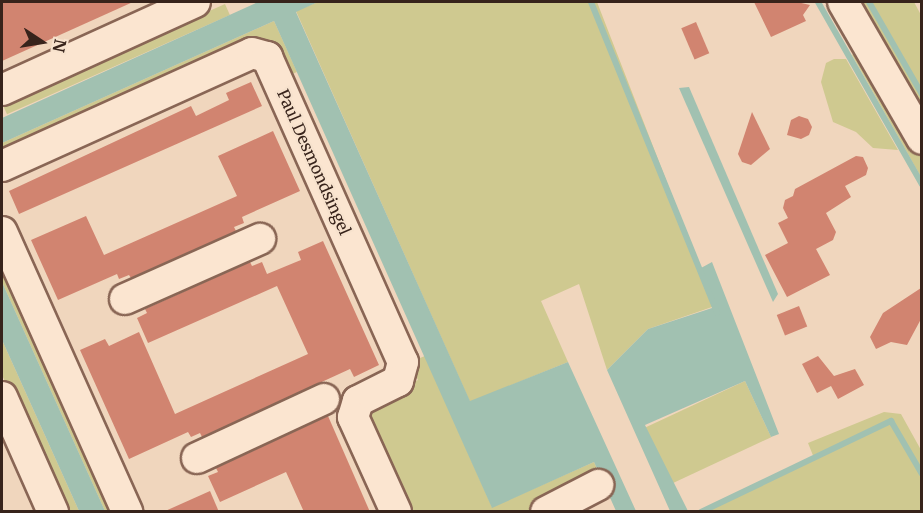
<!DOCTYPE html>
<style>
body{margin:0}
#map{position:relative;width:923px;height:513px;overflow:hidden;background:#f0d6bd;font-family:Merriweather,serif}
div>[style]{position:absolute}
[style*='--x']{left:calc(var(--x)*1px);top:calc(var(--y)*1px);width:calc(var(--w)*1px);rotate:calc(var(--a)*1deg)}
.green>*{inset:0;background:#cfc990;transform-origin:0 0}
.water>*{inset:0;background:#a1c1b1}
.stream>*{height:6px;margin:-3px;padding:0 3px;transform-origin:3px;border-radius:3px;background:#a1c1b1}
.building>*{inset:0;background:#d18470;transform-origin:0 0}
.roads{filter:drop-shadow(2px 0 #896655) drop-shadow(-2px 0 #896655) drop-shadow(0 2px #896655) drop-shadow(0 -2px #896655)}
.minor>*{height:30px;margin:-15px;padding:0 15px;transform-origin:15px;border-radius:15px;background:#fbe5d0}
span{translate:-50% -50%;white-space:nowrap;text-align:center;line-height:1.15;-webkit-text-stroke:4.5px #f7e2cd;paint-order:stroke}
.street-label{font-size:16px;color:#37231b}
.frame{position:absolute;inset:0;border:3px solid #37231b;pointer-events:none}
.north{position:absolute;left:12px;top:12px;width:60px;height:60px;-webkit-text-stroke:4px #f7e2cd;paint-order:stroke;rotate:102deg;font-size:16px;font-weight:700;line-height:24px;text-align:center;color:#37231b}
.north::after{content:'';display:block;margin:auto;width:21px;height:27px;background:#37231b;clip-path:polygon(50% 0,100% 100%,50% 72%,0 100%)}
</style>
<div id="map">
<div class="green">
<i style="clip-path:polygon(318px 2px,597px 2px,715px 306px,648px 329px,607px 370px,579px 284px,541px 301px,568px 362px,470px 402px,296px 11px)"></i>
<i style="clip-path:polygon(852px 2px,914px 2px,921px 15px,921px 122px)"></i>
<i style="left:225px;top:4px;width:12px;height:244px;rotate:66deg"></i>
<i style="clip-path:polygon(274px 21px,297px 72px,282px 78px,265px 41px,2px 159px,2px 143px)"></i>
<i style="clip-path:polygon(857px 50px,864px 55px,921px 158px,921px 177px,852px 55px)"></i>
<i style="clip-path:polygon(834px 59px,846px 59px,898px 150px,873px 148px,856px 132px,833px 122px,821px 82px,826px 63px)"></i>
<i style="clip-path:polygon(2px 246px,121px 511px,105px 511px,2px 282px)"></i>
<i style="clip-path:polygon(2px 340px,79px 511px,63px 511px,2px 375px)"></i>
<i style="clip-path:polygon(425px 356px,492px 507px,594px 462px,602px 480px,530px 511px,402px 511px,365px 412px,373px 400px,418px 380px,410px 362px)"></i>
<i style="left:745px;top:381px;width:62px;height:110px;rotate:65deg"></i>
<i style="clip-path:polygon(884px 412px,901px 414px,921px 450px,921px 511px,704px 511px,814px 458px,808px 443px)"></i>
</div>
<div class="water">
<i style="clip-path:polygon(258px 2px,318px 2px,296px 12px,470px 401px,568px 362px,636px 511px,616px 511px,594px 462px,492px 508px,274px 21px,2px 143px,2px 118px)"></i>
<i style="clip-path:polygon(689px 87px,778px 294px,773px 302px,679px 88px)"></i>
<i style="clip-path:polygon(712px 262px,779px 434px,771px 437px,745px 381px,645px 425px,688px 511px,670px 511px,607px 370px,648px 329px,715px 307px,701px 268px)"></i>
<i style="clip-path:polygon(2px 282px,105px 511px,79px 511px,2px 340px)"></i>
</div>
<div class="stream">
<i style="--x:591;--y:2;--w:335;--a:67.9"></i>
<i style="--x:818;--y:2;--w:210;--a:60.3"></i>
<i style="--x:869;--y:2;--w:106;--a:60.1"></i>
<i style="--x:701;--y:512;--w:211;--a:-25.6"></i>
<i style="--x:891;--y:421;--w:61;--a:59.7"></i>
</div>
<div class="building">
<i style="clip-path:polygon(2px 2px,133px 2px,2px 61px)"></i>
<i style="clip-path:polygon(754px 2px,797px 2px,810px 5px,803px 15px,806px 21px,771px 37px)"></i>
<i style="left:696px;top:22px;width:34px;height:16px;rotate:67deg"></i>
<i style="clip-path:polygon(251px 82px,262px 106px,19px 214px,9px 191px,191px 106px,196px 116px,229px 100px,226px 93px)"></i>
<i style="clip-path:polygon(752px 112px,770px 149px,751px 165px,742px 162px,738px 154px)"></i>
<i style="clip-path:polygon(799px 116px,808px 119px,812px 127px,809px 135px,801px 139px,787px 135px,791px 120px)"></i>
<i style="clip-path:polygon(273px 131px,300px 191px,242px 217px,244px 223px,234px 227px,236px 231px,131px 278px,129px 275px,119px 279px,117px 274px,58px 300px,31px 240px,86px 216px,104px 255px,201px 212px,237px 196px,218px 156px)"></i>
<i style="clip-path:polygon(856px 156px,863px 157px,868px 168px,866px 175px,845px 186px,851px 197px,826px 213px,836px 232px,833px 240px,816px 249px,830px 275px,787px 297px,765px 255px,788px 243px,778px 223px,788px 218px,783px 208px,785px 200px,793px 196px,795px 189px)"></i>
<i style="clip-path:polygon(323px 241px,379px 365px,354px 377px,350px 369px,202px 437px,200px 433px,191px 437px,188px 432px,129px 459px,80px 350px,105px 339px,109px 346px,139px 332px,175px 414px,226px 391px,308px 354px,277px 286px,148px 343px,137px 318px,147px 313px,145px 309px,250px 262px,252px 266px,262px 262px,267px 274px,296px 262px,301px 260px,298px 252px)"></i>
<i style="clip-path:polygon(921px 288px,921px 319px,907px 345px,891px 342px,876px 349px,870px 337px,883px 313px)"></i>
<i style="left:799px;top:306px;width:22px;height:24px;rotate:68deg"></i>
<i style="clip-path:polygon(818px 356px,834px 376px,855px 369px,864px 385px,838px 399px,831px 386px,817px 393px,802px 364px)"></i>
<i style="clip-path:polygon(328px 416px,370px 512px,304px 512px,286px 472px,220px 502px,208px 476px,218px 472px,216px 468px)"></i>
<i style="clip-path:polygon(210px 491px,219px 512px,163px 512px)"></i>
</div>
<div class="roads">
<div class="minor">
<i style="--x:843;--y:2;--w:158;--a:60"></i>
<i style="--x:2;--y:90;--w:212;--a:-24.5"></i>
<i style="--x:2;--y:166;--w:274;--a:-24.3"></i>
<i style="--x:252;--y:53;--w:16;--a:15"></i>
<i style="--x:267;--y:57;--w:334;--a:66"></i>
<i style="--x:403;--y:362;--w:20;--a:105"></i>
<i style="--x:398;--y:381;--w:45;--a:153.4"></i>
<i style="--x:358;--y:401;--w:17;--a:107"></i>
<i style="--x:353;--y:417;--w:104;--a:65.6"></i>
<i style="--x:2;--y:232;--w:307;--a:65.9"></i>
<i style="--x:125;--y:299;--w:148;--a:-24"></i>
<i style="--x:2;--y:397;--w:126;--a:66.1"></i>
<i style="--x:197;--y:458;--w:140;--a:-24.9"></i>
<i style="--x:546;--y:512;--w:59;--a:-27.4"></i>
</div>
</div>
<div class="street-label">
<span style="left:314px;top:162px;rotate:66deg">Paul Desmondsingel</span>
</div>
<div class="frame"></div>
<div class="north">N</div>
</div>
